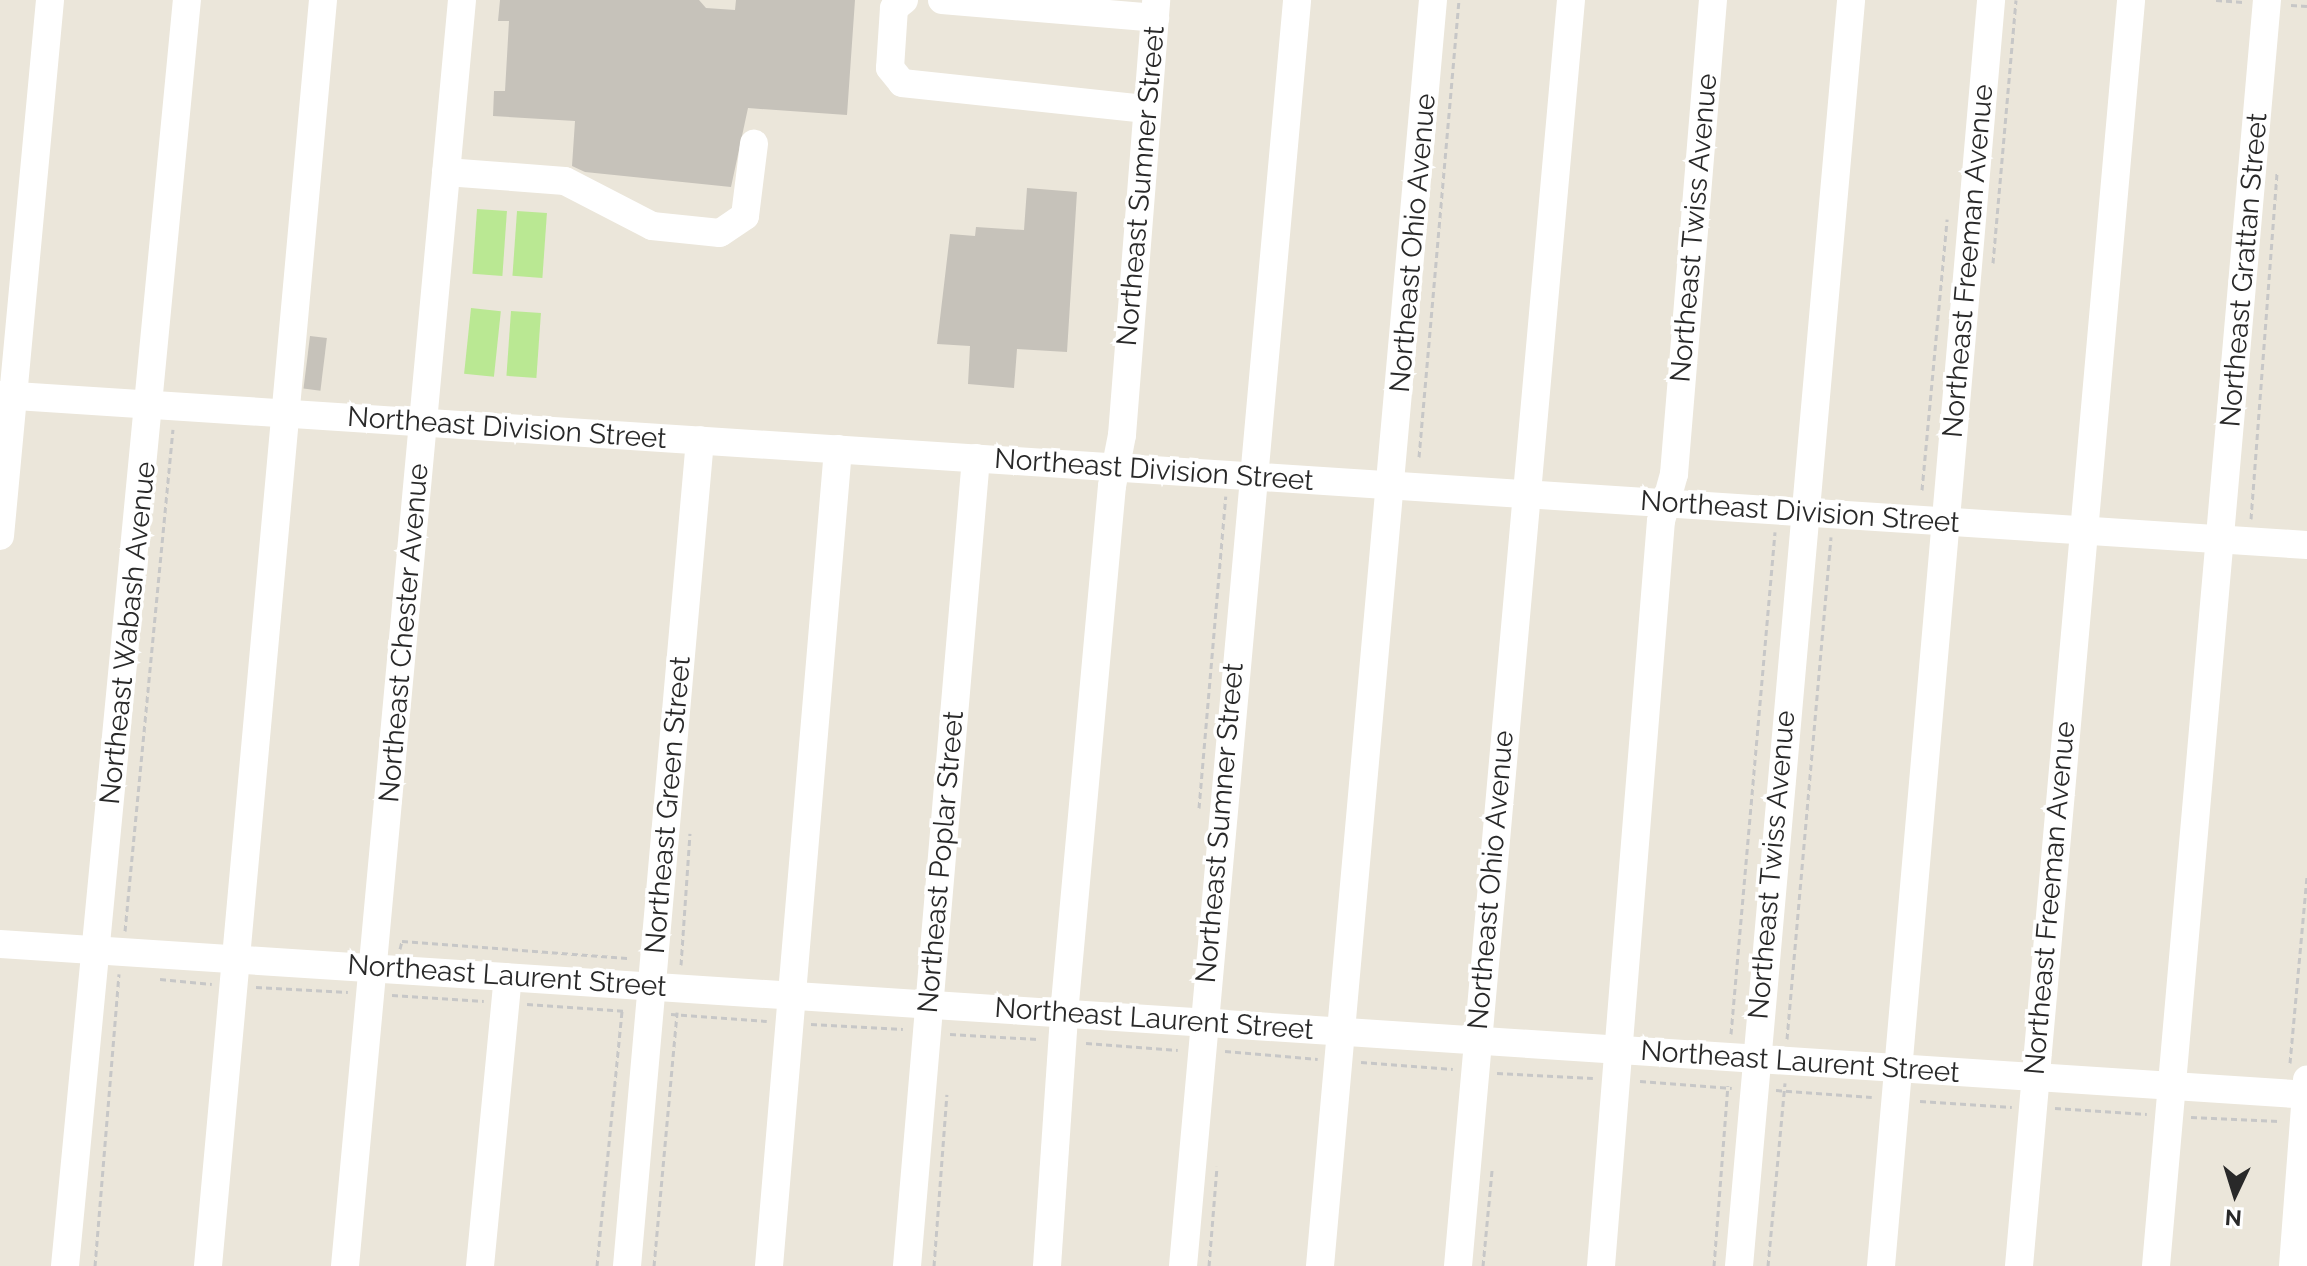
<!DOCTYPE html>
<style>
body{margin:0}
#map{position:relative;width:2307px;height:1266px;overflow:hidden;background:#ebe6da;font-family:Raleway,sans-serif}
div>[style]{position:absolute}
[style*='--x']{left:calc(var(--x)*1px);top:calc(var(--y)*1px);width:calc(var(--w)*1px);rotate:calc(var(--a)*1deg)}
.pitch>*{inset:0;background:#bae893;transform-origin:0 0}
.building>*{inset:0;background:#c6c2ba;transform-origin:0 0}
.path>*{height:3px;margin-top:-1.5px;transform-origin:0;background:repeating-linear-gradient(90deg,#c7c7c7 0 6px,transparent 0 10px)}
.minor>*{height:28px;margin:-14px;padding:0 14px;transform-origin:14px;border-radius:14px;background:#fff}
span{translate:-50% -50%;white-space:nowrap;text-align:center;line-height:1.15;-webkit-text-stroke:7px #fff;paint-order:stroke}
.street-label{font-size:28px;color:#292929}
.north{position:absolute;left:2195px;top:1154px;width:80px;height:80px;-webkit-text-stroke:6px #fff;paint-order:stroke;rotate:184deg;font-size:22px;font-weight:700;line-height:32px;text-align:center;color:#292929}
.north::after{content:'';display:block;margin:auto;width:28px;height:36px;background:#292929;clip-path:polygon(50% 0,100% 100%,50% 72%,0 100%)}
</style>
<div id="map">
<div class="pitch">
<i style="left:477px;top:209px;width:30px;height:65px;rotate:4deg"></i>
<i style="left:517px;top:211px;width:30px;height:65px;rotate:4deg"></i>
<i style="left:471px;top:308px;width:30px;height:66px;rotate:6deg"></i>
<i style="left:511px;top:311px;width:30px;height:65px;rotate:4deg"></i>
</div>
<div class="building">
<i style="clip-path:polygon(500px 0,699px 0,706px 8px,735px 10px,736px 0,855px 0,847px 115px,748px 108px,731px 187px,585px 172px,572px 166px,575px 121px,493px 116px,494px 91px,505px 91px,509px 21px,498px 21px)"></i>
<i style="clip-path:polygon(1027px 188px,1077px 192px,1067px 352px,1017px 349px,1014px 388px,968px 384px,970px 346px,937px 344px,950px 234px,975px 236px,976px 227px,1024px 230px)"></i>
<i style="left:310px;top:336px;width:17px;height:53px;rotate:7deg"></i>
</div>
<div class="path">
<i style="--x:2216;--y:0;--w:27;--a:4"></i>
<i style="--x:2291;--y:5;--w:16;--a:4"></i>
<i style="--x:1993;--y:263;--w:264;--a:-85"></i>
<i style="--x:1419;--y:457;--w:459;--a:-85"></i>
<i style="--x:1922;--y:490;--w:272;--a:-84.7"></i>
<i style="--x:2251;--y:519;--w:349;--a:-85.7"></i>
<i style="--x:1199;--y:808;--w:313;--a:-85.1"></i>
<i style="--x:125;--y:931;--w:504;--a:-84.54"></i>
<i style="--x:400;--y:949;--w:8;--a:-76"></i>
<i style="--x:402;--y:941;--w:229;--a:4.3"></i>
<i style="--x:681;--y:965;--w:132;--a:-86.1"></i>
<i style="--x:160;--y:979;--w:52;--a:5.5"></i>
<i style="--x:256;--y:987;--w:92;--a:3.1"></i>
<i style="--x:392;--y:995;--w:92;--a:3.7"></i>
<i style="--x:527;--y:1004;--w:100;--a:4"></i>
<i style="--x:671;--y:1014;--w:96;--a:4.2"></i>
<i style="--x:811;--y:1024;--w:92;--a:3.1"></i>
<i style="--x:950;--y:1034;--w:88;--a:3.3"></i>
<i style="--x:1731;--y:1034;--w:504;--a:-84.99"></i>
<i style="--x:1787;--y:1039;--w:504;--a:-84.99"></i>
<i style="--x:1086;--y:1043;--w:92;--a:4.4"></i>
<i style="--x:1225;--y:1051;--w:93;--a:4.9"></i>
<i style="--x:1361;--y:1062;--w:92;--a:4.4"></i>
<i style="--x:2290;--y:1063;--w:189;--a:-84.8"></i>
<i style="--x:1497;--y:1073;--w:96;--a:3"></i>
<i style="--x:1640;--y:1081;--w:92;--a:4.4"></i>
<i style="--x:1776;--y:1090;--w:96;--a:4.2"></i>
<i style="--x:1920;--y:1101;--w:92;--a:3.7"></i>
<i style="--x:2055;--y:1108;--w:92;--a:3.7"></i>
<i style="--x:2191;--y:1117;--w:88;--a:2.6"></i>
<i style="--x:95;--y:1266;--w:293;--a:-85.3"></i>
<i style="--x:597;--y:1266;--w:257;--a:-84.4"></i>
<i style="--x:654;--y:1266;--w:255;--a:-84.8"></i>
<i style="--x:934;--y:1266;--w:172;--a:-85.7"></i>
<i style="--x:1209;--y:1266;--w:100;--a:-85.4"></i>
<i style="--x:1483;--y:1266;--w:96;--a:-84.6"></i>
<i style="--x:1714;--y:1266;--w:181;--a:-85.6"></i>
<i style="--x:1768;--y:1266;--w:184;--a:-84.7"></i>
</div>
<div class="minor">
<i style="--x:904;--y:0;--w:13;--a:141"></i>
<i style="--x:894;--y:8;--w:60;--a:93.8"></i>
<i style="--x:890;--y:68;--w:19;--a:51"></i>
<i style="--x:902;--y:83;--w:246;--a:6.1"></i>
<i style="--x:942;--y:0;--w:214;--a:4.8"></i>
<i style="--x:446;--y:172;--w:119;--a:4.3"></i>
<i style="--x:565;--y:181;--w:98;--a:27.3"></i>
<i style="--x:652;--y:226;--w:68;--a:5.9"></i>
<i style="--x:720;--y:233;--w:30;--a:-34"></i>
<i style="--x:745;--y:216;--w:73;--a:-82.9"></i>
<i style="--x:0;--y:395;--w:2312;--a:3.72"></i>
<i style="--x:0;--y:536;--w:538;--a:-84.67"></i>
<i style="--x:0;--y:944;--w:2312;--a:3.74"></i>
<i style="--x:65;--y:1266;--w:1272;--a:-84.5"></i>
<i style="--x:208;--y:1266;--w:1271;--a:-84.81"></i>
<i style="--x:345;--y:1266;--w:1271;--a:-84.72"></i>
<i style="--x:480;--y:1266;--w:290;--a:-84.5"></i>
<i style="--x:627;--y:1266;--w:829;--a:-84.95"></i>
<i style="--x:769;--y:1266;--w:820;--a:-85.17"></i>
<i style="--x:907;--y:1266;--w:811;--a:-85.12"></i>
<i style="--x:1047;--y:1266;--w:253;--a:-86.1"></i>
<i style="--x:1064;--y:1014;--w:530;--a:-84.81"></i>
<i style="--x:1112;--y:486;--w:52;--a:-78.9"></i>
<i style="--x:1122;--y:435;--w:436;--a:-85.5"></i>
<i style="--x:1183;--y:1266;--w:1271;--a:-84.85"></i>
<i style="--x:1320;--y:1266;--w:1271;--a:-84.9"></i>
<i style="--x:1458;--y:1266;--w:1271;--a:-84.9"></i>
<i style="--x:1601;--y:1266;--w:747;--a:-85.4"></i>
<i style="--x:1661;--y:521;--w:49;--a:-74.5"></i>
<i style="--x:1674;--y:474;--w:476;--a:-85.3"></i>
<i style="--x:1739;--y:1266;--w:1271;--a:-84.94"></i>
<i style="--x:1881;--y:1266;--w:1271;--a:-85.03"></i>
<i style="--x:2019;--y:1266;--w:1271;--a:-84.94"></i>
<i style="--x:2156;--y:1266;--w:1271;--a:-84.99"></i>
<i style="--x:2293;--y:1266;--w:187;--a:-85.7"></i>
</div>
<div class="street-label">
<span style="left:1141px;top:186px;rotate:-85deg">Northeast Sumner Street</span>
<span style="left:1694px;top:228px;rotate:-85deg">Northeast Twiss Avenue</span>
<span style="left:1413px;top:243px;rotate:-85deg">Northeast Ohio Avenue</span>
<span style="left:1968px;top:261px;rotate:-85deg">Northeast Freeman Avenue</span>
<span style="left:2244px;top:270px;rotate:-85deg">Northeast Grattan Street</span>
<span style="left:507px;top:428px;rotate:4deg">Northeast Division Street</span>
<span style="left:1154px;top:470px;rotate:4deg">Northeast Division Street</span>
<span style="left:1800px;top:512px;rotate:4deg">Northeast Division Street</span>
<span style="left:128px;top:633px;rotate:-84deg">Northeast Wabash Avenue</span>
<span style="left:404px;top:633px;rotate:-85deg">Northeast Chester Avenue</span>
<span style="left:668px;top:805px;rotate:-85deg">Northeast Green Street</span>
<span style="left:1220px;top:823px;rotate:-85deg">Northeast Sumner Street</span>
<span style="left:941px;top:862px;rotate:-85deg">Northeast Poplar Street</span>
<span style="left:1772px;top:865px;rotate:-85deg">Northeast Twiss Avenue</span>
<span style="left:1491px;top:880px;rotate:-85deg">Northeast Ohio Avenue</span>
<span style="left:2050px;top:898px;rotate:-85deg">Northeast Freeman Avenue</span>
<span style="left:507px;top:976px;rotate:4deg">Northeast Laurent Street</span>
<span style="left:1154px;top:1019px;rotate:4deg">Northeast Laurent Street</span>
<span style="left:1800px;top:1062px;rotate:4deg">Northeast Laurent Street</span>
</div>
<div class="north">N</div>
</div>
